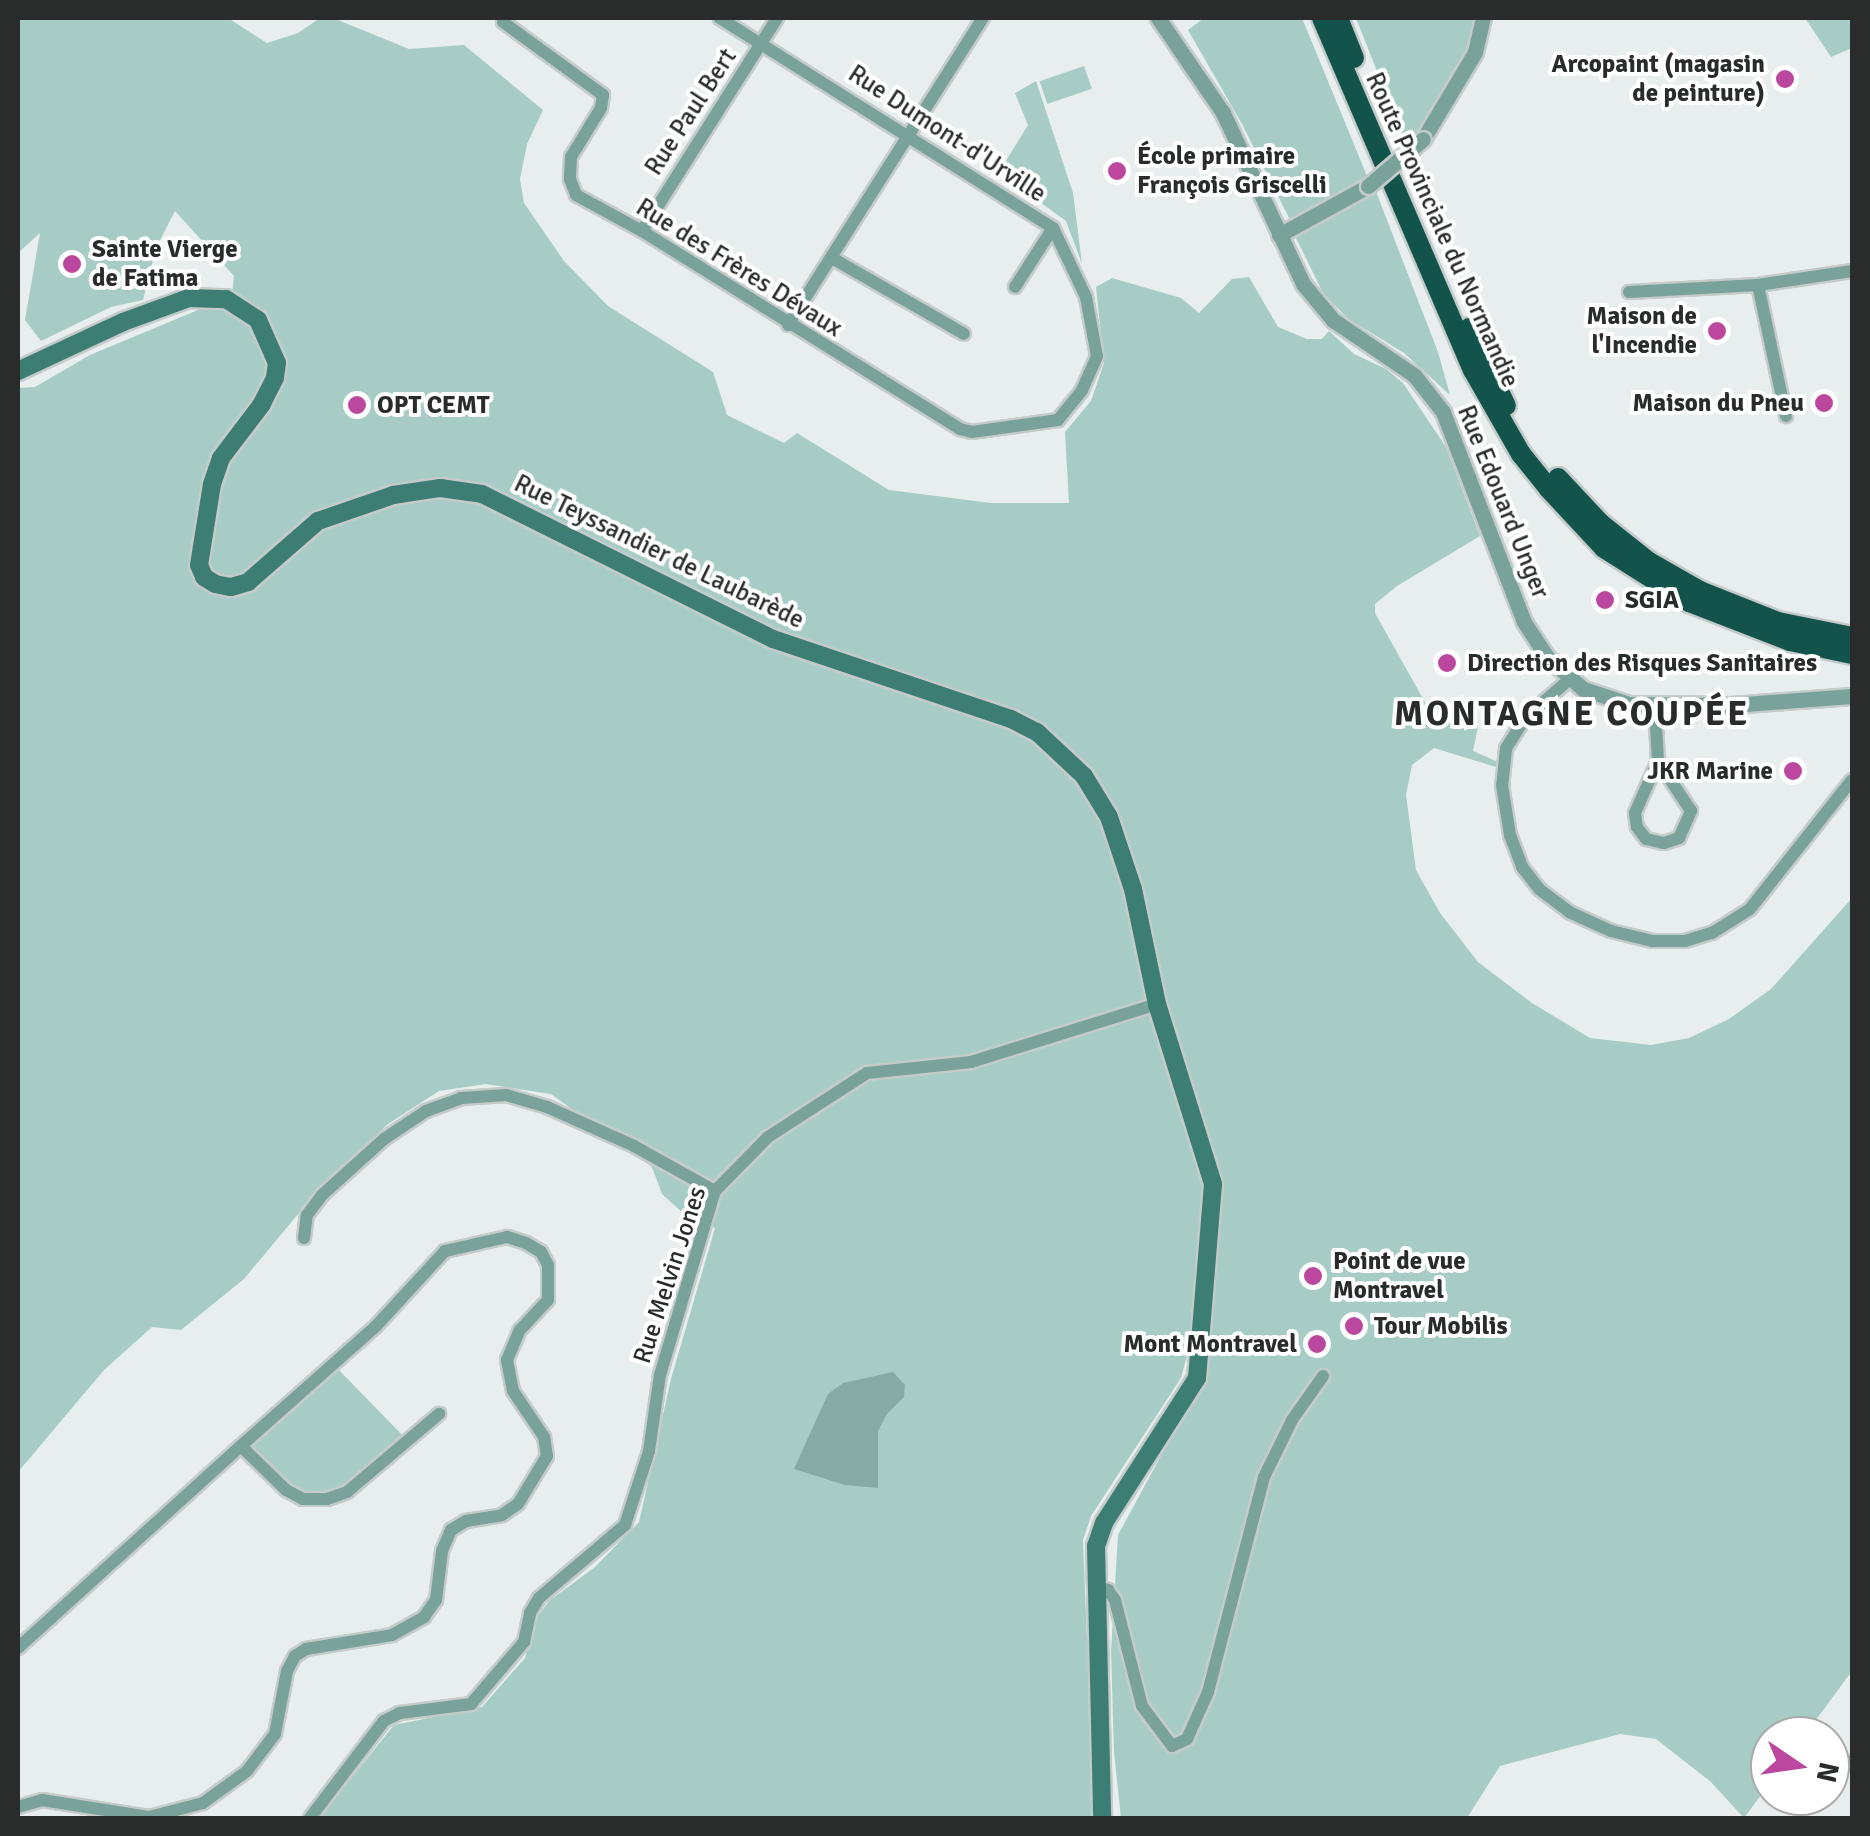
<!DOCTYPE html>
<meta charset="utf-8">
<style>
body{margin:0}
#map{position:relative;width:1870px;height:1836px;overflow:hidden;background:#e7eeed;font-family:Signika,sans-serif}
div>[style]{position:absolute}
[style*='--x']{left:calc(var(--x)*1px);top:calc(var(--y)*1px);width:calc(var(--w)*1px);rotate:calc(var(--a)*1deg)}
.green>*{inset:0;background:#a7ccc5;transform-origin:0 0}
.water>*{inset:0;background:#86aba4}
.roads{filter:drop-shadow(2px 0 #c5cbca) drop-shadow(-2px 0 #c5cbca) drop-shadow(0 2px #c5cbca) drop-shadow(0 -2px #c5cbca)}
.minor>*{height:12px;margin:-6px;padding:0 6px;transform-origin:6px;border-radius:6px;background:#79a29b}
.tertiary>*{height:15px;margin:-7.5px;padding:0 7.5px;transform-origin:7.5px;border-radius:7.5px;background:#79a29b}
.secondary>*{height:18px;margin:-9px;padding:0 9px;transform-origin:9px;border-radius:9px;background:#3d7e74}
.trunk>*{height:20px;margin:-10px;padding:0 10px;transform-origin:10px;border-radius:10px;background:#12544c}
.bridges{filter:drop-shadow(2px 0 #c5cbca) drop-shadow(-2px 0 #c5cbca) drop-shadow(0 2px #c5cbca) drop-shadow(0 -2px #c5cbca)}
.tertiary-bridge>*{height:15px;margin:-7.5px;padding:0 7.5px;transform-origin:7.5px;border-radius:7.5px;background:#79a29b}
.dots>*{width:28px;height:28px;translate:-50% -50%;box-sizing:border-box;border:5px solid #fff;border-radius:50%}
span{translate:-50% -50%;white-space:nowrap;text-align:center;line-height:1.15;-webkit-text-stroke:8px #fff;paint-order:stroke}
.poi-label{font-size:25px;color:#292c2b;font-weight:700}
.right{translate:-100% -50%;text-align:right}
.left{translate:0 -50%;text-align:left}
.street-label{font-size:25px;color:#292c2b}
.district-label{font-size:35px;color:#292c2b;font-weight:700;letter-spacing:2.5px}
.frame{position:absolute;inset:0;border:20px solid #292c2b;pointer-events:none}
.north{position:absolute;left:1750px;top:1716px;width:100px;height:100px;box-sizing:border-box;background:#fff;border:2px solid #a9abaa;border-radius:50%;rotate:103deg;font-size:28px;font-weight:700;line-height:40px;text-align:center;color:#292c2b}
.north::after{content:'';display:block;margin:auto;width:35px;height:45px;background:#bc479f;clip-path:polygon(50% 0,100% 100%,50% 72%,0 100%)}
</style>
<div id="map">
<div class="green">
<i style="clip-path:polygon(18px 18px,228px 18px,267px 43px,298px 33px,320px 18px,333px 18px,409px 49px,464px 45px,543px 110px,527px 144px,520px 179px,524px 203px,564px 261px,608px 306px,713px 372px,727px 415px,784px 443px,797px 433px,889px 490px,991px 503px,1069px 503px,1065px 432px,1091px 401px,1104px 363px,1096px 287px,1112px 278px,1181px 298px,1199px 313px,1232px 279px,1249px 277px,1278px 327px,1307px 339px,1322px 339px,1329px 331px,1354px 354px,1386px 369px,1403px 383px,1446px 447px,1480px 536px,1397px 586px,1375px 604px,1375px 613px,1431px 713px,1440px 718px,1446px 710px,1470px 713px,1478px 727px,1473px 751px,1500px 763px,1496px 767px,1434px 748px,1412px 765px,1406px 795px,1416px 870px,1440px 913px,1478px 962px,1532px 1003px,1590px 1038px,1651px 1045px,1689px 1038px,1729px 1019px,1771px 989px,1852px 898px,1852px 1671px,1804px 1736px,1770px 1736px,1770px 1783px,1744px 1818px,1711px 1782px,1656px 1739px,1620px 1734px,1500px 1766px,1467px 1818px,1121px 1818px,1114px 1752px,1111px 1651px,1118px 1535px,1202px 1380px,1219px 1189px,1192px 1143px,1204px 1194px,1195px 1326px,1181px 1378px,1091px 1516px,1083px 1540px,1094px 1818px,319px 1818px,394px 1725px,482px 1707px,525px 1658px,538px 1616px,549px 1601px,595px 1567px,639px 1522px,671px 1379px,715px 1228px,683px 1213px,662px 1194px,652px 1167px,551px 1094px,486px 1084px,439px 1091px,388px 1124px,319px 1189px,244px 1279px,181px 1330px,152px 1327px,104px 1370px,18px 1472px,18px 388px,35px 387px,90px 355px,198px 310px,224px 307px,232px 294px,234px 276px,175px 211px,156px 248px,143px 300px,111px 307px,41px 341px,25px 320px,40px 233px,18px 253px)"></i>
<i style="clip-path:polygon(1204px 18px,1302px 18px,1367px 176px,1361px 186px,1290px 220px,1242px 124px,1188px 30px)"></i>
<i style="clip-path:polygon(1356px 18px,1476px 18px,1460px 66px,1427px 124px,1405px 142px)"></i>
<i style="clip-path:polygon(1805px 18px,1852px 18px,1852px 48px,1831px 57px)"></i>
<i style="left:1084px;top:66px;width:24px;height:47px;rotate:71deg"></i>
<i style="clip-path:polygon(1036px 81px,1073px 193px,1082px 264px,1066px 221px,999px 172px,1028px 125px,1015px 93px)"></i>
<i style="clip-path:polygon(1375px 189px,1438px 352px,1450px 395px,1404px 353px,1347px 318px,1323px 293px,1293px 232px)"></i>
<i style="clip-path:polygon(333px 1364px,408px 1441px,347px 1492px,303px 1499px,241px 1446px)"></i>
</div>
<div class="water">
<i style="clip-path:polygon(893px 1372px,905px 1385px,904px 1397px,887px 1414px,878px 1431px,878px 1488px,845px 1485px,794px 1469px,828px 1394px,843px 1383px)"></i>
</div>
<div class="roads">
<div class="minor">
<i style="--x:503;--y:22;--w:124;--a:36.1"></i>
<i style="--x:603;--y:95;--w:13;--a:99"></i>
<i style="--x:601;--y:108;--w:57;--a:121.5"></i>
<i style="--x:571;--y:157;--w:22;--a:93"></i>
<i style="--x:570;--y:179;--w:17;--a:69"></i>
<i style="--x:576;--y:195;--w:75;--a:28.6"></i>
<i style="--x:642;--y:231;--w:375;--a:31.9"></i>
<i style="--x:960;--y:429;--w:12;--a:14"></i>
<i style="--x:972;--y:432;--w:87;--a:-7.9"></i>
<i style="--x:1058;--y:420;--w:38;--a:-51"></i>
<i style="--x:1082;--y:390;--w:37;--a:-66"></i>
<i style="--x:1097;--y:356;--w:60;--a:-100.6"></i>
<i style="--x:1086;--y:297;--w:76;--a:-115.6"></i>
<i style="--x:1053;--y:228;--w:394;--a:-147.8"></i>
<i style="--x:642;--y:231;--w:252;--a:-57.6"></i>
<i style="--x:832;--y:258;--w:152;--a:29.9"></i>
<i style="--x:1758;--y:285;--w:134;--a:77.9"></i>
<i style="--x:1015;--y:287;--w:70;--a:-57.2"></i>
<i style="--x:1629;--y:292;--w:129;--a:-3.1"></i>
<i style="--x:1758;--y:285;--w:95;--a:-8.5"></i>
<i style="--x:788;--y:325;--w:364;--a:-57.6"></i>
<i style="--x:1570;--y:679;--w:60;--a:139.1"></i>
<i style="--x:1525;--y:718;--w:36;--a:122"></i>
<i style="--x:1506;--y:749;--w:36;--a:96"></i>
<i style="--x:1502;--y:785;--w:51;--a:80.9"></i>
<i style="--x:1510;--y:835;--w:34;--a:69"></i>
<i style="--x:1522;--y:867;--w:28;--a:52"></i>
<i style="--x:1539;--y:889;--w:38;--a:37"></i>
<i style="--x:1569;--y:912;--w:46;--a:24.3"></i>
<i style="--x:1611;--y:931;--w:42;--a:13.7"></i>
<i style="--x:1652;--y:941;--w:33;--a:0"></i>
<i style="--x:1685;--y:941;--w:28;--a:-17"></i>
<i style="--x:1712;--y:933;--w:45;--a:-32.3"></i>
<i style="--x:1750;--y:909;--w:164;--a:-51.7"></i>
<i style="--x:1655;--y:707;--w:54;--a:86.8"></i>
<i style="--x:1658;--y:761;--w:57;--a:113.9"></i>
<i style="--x:1635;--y:813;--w:14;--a:82"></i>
<i style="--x:1637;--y:827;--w:15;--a:53"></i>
<i style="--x:1646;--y:839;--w:18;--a:13"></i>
<i style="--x:1664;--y:843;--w:16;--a:-18"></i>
<i style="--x:1679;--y:838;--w:30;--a:-66"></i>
<i style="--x:1691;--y:811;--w:60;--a:-123.4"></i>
<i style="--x:304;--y:1238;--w:23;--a:-83"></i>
<i style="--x:307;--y:1215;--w:25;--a:-53"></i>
<i style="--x:322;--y:1195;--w:84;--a:-42.1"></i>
<i style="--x:384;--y:1139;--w:50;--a:-33.7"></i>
<i style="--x:426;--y:1111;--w:37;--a:-20"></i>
<i style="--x:461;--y:1098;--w:45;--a:-3.8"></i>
<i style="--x:506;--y:1095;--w:43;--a:16.3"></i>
<i style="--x:547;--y:1107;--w:95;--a:24.1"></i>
<i style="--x:634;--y:1146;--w:93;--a:29.1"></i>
<i style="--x:1094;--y:1586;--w:15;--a:16"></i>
<i style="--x:1108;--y:1590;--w:12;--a:55"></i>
<i style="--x:1115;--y:1600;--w:109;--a:75.7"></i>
<i style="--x:1142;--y:1706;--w:50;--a:53.1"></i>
<i style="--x:1172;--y:1746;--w:17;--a:-25"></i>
<i style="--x:1187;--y:1739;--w:51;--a:-65.9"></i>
<i style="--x:1208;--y:1692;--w:222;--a:-75.4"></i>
<i style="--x:1264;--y:1477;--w:64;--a:-63.8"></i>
<i style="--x:1292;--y:1420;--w:54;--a:-54.8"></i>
<i style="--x:18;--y:1648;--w:301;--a:-42.2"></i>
<i style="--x:1830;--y:1775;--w:26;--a:-32"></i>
<i style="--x:18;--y:1807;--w:25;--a:-16"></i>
<i style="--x:42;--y:1800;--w:108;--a:9"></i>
<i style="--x:149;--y:1817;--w:56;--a:-14.5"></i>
<i style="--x:203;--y:1803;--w:54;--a:-36"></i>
<i style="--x:247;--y:1771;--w:46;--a:-52.9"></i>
<i style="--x:275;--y:1734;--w:64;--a:-79.2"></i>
<i style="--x:287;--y:1671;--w:17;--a:-62"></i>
<i style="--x:295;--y:1656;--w:13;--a:-32"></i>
<i style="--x:306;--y:1649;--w:87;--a:-9.2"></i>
<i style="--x:392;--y:1635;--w:37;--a:-29"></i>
<i style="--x:424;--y:1617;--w:21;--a:-55"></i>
<i style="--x:436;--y:1600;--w:49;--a:-83"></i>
<i style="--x:442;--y:1551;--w:23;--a:-67"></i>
<i style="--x:451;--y:1530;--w:17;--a:-31"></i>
<i style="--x:466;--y:1521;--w:36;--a:-9"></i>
<i style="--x:502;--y:1515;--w:19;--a:-35"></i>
<i style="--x:518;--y:1504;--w:56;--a:-58.9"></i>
<i style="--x:547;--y:1456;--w:19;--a:-99"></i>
<i style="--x:544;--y:1437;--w:55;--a:-124"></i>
<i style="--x:513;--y:1391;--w:32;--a:-101"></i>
<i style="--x:507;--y:1360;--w:33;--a:-67"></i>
<i style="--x:520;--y:1330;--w:41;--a:-47"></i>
<i style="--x:548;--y:1300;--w:35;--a:-90"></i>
<i style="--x:548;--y:1265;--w:15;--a:-118"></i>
<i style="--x:541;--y:1252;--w:17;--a:-149"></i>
<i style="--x:526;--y:1243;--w:20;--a:-162"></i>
<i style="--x:507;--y:1237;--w:64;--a:167.3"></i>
<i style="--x:445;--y:1251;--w:103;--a:132.6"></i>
<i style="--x:375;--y:1327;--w:179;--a:138.4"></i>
<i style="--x:241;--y:1446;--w:63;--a:44.4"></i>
<i style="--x:286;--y:1490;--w:19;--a:28"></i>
<i style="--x:303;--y:1499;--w:24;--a:0"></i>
<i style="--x:327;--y:1499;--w:21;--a:-19"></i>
<i style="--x:347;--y:1492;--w:121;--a:-40.3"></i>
<i style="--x:310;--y:1818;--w:122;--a:-52.7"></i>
<i style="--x:384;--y:1721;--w:18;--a:-27"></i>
<i style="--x:400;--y:1713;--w:72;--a:-7.2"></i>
<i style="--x:471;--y:1704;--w:82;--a:-49.5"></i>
<i style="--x:524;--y:1642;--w:30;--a:-78"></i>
<i style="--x:530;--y:1613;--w:17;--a:-59"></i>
<i style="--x:539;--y:1598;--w:113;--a:-40.3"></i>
<i style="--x:625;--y:1525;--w:78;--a:-72"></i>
<i style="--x:649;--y:1451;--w:77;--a:-81.8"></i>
<i style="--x:660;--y:1375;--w:192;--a:-73.4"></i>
<i style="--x:715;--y:1191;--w:76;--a:-45.5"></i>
<i style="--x:768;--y:1137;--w:118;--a:-32.9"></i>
<i style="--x:867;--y:1073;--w:105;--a:-6"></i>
<i style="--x:971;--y:1062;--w:195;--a:-17.3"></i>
</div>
<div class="tertiary">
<i style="--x:1158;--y:18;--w:115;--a:55.6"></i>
<i style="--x:1223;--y:113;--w:189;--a:64.9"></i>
<i style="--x:1303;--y:284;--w:47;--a:50.2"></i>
<i style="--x:1333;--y:320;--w:98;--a:34.2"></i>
<i style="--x:1414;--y:375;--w:47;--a:51.9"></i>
<i style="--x:1443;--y:412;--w:225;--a:68.9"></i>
<i style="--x:1524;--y:622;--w:42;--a:56.7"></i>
<i style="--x:1547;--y:657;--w:48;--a:41.6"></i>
<i style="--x:1583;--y:689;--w:48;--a:18.1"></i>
<i style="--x:1629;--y:704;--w:102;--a:0.6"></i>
<i style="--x:1731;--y:705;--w:121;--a:-4.3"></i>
<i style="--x:1423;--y:139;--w:101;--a:-59.1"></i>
<i style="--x:1475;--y:52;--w:35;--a:-77"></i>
<i style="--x:1279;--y:235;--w:102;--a:-28.8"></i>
</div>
<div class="secondary">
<i style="--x:18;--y:371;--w:116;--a:-25"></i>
<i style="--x:123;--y:322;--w:70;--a:-20"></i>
<i style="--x:189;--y:298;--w:37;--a:2"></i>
<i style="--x:226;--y:299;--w:38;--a:33"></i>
<i style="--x:258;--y:320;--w:47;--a:66.2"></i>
<i style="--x:277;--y:363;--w:15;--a:98"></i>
<i style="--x:275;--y:378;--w:29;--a:117"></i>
<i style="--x:262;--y:404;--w:68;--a:127.2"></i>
<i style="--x:221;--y:458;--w:28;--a:109"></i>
<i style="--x:212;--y:484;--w:82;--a:99.1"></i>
<i style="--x:199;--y:565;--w:13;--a:67"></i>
<i style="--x:204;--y:577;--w:13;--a:32"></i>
<i style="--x:215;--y:584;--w:16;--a:11"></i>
<i style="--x:231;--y:587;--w:18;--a:-16"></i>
<i style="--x:248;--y:582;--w:93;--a:-41.1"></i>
<i style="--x:318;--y:521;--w:79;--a:-19.1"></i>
<i style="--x:393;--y:495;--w:48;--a:-8.5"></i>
<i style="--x:440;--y:488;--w:42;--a:8.1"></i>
<i style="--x:482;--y:494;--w:325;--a:26.5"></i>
<i style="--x:773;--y:639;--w:251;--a:18.6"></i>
<i style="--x:1011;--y:719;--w:29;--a:27"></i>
<i style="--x:1037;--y:732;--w:64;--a:43.1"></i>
<i style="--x:1084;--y:776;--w:48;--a:58.6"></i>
<i style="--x:1109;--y:817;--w:76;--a:71.6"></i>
<i style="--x:1133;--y:889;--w:117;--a:78.2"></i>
<i style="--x:1157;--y:1004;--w:189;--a:72.7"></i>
<i style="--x:1213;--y:1184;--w:195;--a:94.7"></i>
<i style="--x:1197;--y:1378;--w:172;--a:122.7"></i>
<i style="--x:1104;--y:1523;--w:24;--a:109"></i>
<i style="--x:1096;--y:1546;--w:272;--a:88.7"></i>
</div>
<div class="trunk">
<i style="--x:1322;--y:18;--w:383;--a:66.8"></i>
<i style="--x:1473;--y:370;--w:97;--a:60.3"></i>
<i style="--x:1521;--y:454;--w:45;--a:51.3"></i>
<i style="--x:1549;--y:489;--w:81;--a:47"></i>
<i style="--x:1604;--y:548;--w:101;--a:32.4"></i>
<i style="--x:1689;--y:602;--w:108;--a:21.1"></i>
<i style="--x:1790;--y:641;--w:63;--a:11.8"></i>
<i style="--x:1338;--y:18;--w:43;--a:68.2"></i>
<i style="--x:1469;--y:328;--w:86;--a:64.6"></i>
<i style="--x:1558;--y:478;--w:62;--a:47"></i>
<i style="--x:1600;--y:523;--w:63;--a:38.5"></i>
<i style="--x:1649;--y:562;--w:59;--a:29.6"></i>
<i style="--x:1700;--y:591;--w:84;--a:21.7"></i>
<i style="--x:1778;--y:622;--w:76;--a:11.5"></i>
</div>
</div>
<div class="bridges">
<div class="tertiary-bridge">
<i style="--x:1368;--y:186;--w:72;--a:-40.5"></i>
</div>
</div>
<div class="dots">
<i style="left:1785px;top:79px;background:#bc479f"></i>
<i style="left:1117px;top:171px;background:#bc479f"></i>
<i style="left:72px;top:264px;background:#bc479f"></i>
<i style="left:1717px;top:331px;background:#bc479f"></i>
<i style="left:1824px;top:403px;background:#bc479f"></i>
<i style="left:357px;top:405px;background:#bc479f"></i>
<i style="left:1605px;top:600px;background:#bc479f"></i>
<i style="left:1447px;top:663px;background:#bc479f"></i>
<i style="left:1793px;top:771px;background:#bc479f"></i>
<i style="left:1313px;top:1276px;background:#bc479f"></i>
<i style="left:1354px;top:1326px;background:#bc479f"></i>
<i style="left:1317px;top:1344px;background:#bc479f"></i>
</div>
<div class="poi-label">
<span class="right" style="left:1765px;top:79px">Arcopaint (magasin<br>de peinture)</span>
<span class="left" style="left:1137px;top:171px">École primaire<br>François Griscelli</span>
<span class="left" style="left:92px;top:264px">Sainte Vierge<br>de Fatima</span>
<span class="right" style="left:1697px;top:331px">Maison de<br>l'Incendie</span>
<span class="right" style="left:1804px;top:403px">Maison du Pneu</span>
<span class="left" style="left:377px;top:405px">OPT CEMT</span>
<span class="left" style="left:1625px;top:600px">SGIA</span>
<span class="left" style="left:1467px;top:663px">Direction des Risques Sanitaires</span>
<span class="right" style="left:1773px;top:771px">JKR Marine</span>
<span class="left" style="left:1333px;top:1276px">Point de vue<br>Montravel</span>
<span class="left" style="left:1374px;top:1326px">Tour Mobilis</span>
<span class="right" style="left:1297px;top:1344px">Mont Montravel</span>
</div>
<div class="street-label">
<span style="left:691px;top:112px;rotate:-57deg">Rue Paul Bert</span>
<span style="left:947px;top:134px;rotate:33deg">Rue Dumont-d'Urville</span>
<span style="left:1442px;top:230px;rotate:66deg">Route Provinciale du Normandie</span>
<span style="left:739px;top:268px;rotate:32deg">Rue des Frères Dévaux</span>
<span style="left:1503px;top:502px;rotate:68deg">Rue Edouard Unger</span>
<span style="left:659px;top:552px;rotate:26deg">Rue Teyssandier de Laubarède</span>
<span style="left:670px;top:1275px;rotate:-72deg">Rue Melvin Jones</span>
</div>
<div class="district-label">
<span style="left:1572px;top:714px">MONTAGNE COUPÉE</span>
</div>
<div class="frame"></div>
<div class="north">N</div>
</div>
